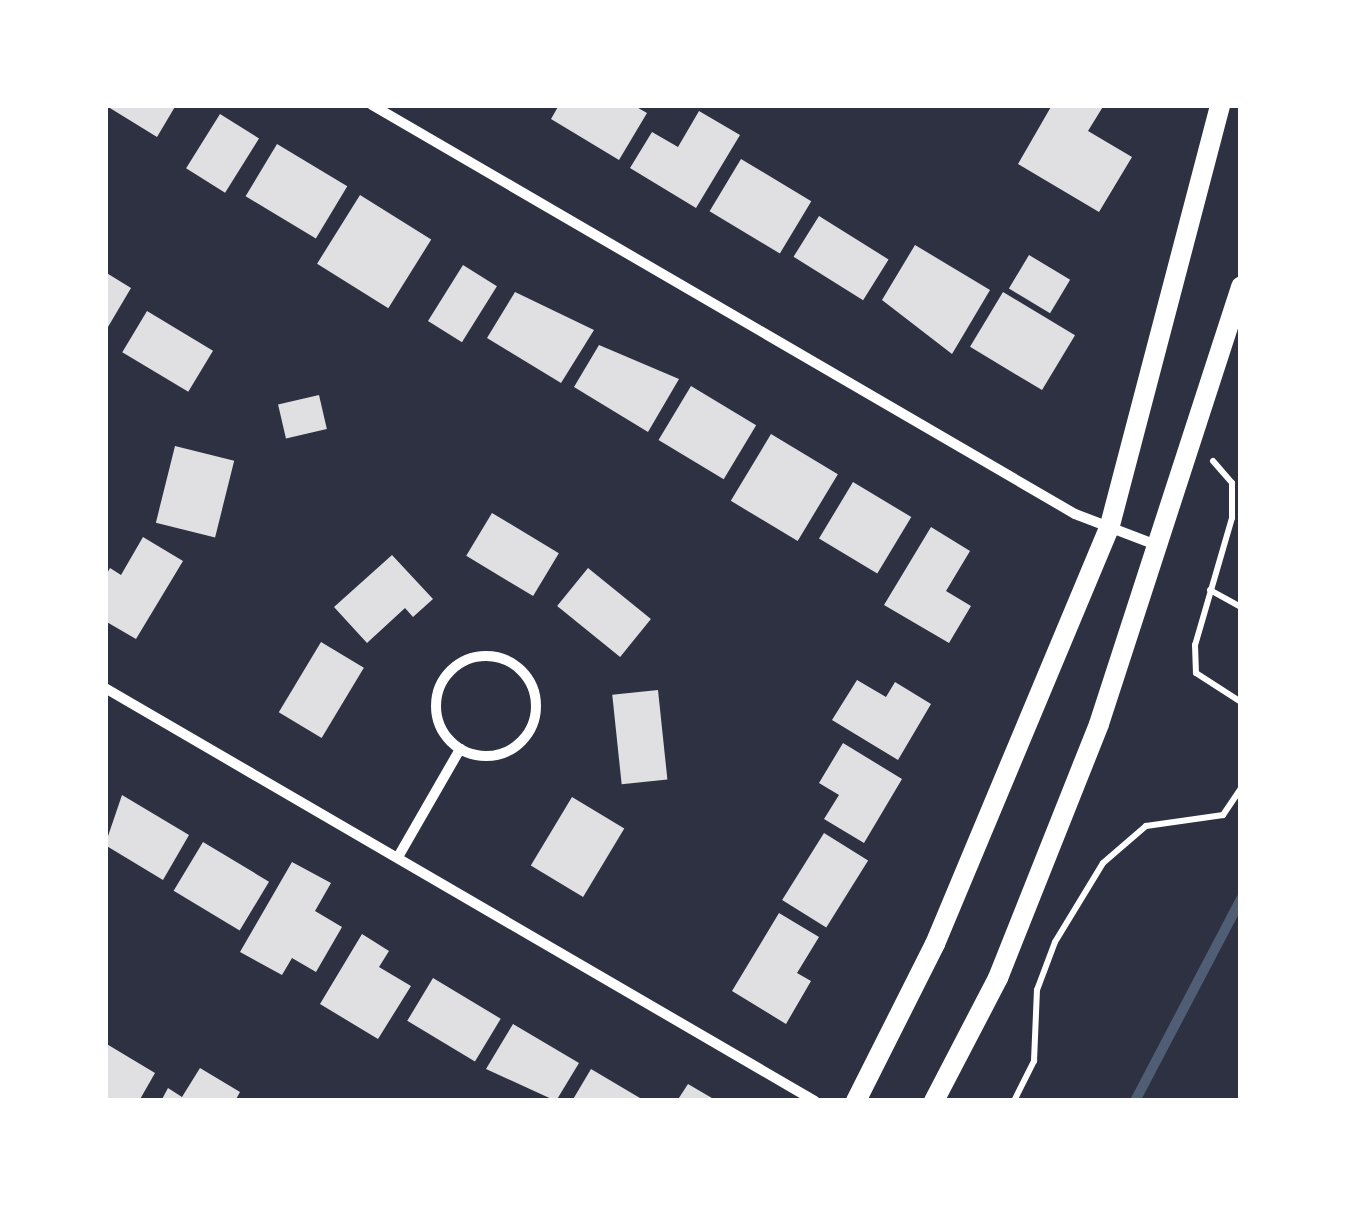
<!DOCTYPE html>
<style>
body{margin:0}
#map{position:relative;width:1346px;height:1206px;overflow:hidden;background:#2d3142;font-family:"Public Sans",sans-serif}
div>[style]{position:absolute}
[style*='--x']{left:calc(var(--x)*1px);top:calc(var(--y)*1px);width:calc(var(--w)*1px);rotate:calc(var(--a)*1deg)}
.stream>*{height:10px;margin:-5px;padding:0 5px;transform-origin:5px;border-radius:5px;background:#4f5d75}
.building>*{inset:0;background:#e0e0e3;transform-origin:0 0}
.path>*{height:6px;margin:-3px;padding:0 3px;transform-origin:3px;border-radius:3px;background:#fff}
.minor>*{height:10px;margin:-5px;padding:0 5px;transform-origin:5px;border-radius:5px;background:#fff}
.minor>.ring{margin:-5px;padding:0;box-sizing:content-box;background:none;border:10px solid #fff;border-radius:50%}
.secondary>*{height:20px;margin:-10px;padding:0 10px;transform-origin:10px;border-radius:10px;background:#fff}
span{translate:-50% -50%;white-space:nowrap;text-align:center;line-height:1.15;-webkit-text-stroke:8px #fff;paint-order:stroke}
.frame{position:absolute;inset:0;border:108px solid #fff;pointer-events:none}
</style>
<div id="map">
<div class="stream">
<i style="--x:1135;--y:1101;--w:228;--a:-62.3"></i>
</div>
<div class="building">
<i style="clip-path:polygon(105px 105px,176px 105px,157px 137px)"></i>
<i style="clip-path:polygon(559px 105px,633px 105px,647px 113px,619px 160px,551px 119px)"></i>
<i style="clip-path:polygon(1052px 105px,1104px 105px,1088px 131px,1132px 157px,1099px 212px,1018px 164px)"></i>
<i style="clip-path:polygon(699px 111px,740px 135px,696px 208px,630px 168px,652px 132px,678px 147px)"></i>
<i style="left:220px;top:114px;width:46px;height:64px;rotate:32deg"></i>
<i style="left:277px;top:144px;width:82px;height:61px;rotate:31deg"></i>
<i style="left:741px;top:159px;width:82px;height:61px;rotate:31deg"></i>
<i style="left:360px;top:195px;width:84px;height:81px;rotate:32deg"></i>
<i style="left:819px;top:216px;width:82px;height:48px;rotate:32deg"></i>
<i style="clip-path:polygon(915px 245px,990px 290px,952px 354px,882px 300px)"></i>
<i style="left:1029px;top:255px;width:48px;height:39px;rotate:31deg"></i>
<i style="left:463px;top:265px;width:40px;height:66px;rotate:32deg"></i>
<i style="clip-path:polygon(105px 272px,131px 288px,105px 332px)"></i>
<i style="clip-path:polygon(515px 292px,594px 330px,561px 383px,487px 338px)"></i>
<i style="left:1003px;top:292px;width:84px;height:64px;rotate:31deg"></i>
<i style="left:147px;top:311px;width:77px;height:48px;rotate:31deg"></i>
<i style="clip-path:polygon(599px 345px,679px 379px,648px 432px,574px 387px)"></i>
<i style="left:691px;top:386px;width:76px;height:63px;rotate:31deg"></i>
<i style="left:319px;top:395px;width:35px;height:42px;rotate:77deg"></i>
<i style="left:771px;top:434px;width:78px;height:78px;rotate:31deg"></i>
<i style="left:175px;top:446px;width:61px;height:79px;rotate:14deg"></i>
<i style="left:853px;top:482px;width:68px;height:66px;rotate:31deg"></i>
<i style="left:492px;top:513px;width:78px;height:50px;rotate:31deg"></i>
<i style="clip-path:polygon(931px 527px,970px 551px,946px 591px,971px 606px,949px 643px,884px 605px)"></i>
<i style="clip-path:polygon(143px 537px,183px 561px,136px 639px,105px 621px,105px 577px,110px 568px,121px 575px)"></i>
<i style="clip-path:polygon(392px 555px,433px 599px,413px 617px,405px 608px,367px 643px,334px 607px)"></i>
<i style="left:588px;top:568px;width:81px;height:49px;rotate:39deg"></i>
<i style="left:321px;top:642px;width:50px;height:82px;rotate:31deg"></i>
<i style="clip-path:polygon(857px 680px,886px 697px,895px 682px,931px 704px,898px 760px,832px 720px)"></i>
<i style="left:658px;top:690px;width:90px;height:46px;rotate:84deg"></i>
<i style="clip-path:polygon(843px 743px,902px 779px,864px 843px,824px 819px,839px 795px,819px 783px)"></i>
<i style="clip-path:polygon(122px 795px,189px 835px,163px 880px,105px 845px)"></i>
<i style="left:572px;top:797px;width:61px;height:80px;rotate:31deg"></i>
<i style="left:824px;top:833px;width:52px;height:79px;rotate:32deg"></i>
<i style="left:203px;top:842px;width:77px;height:57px;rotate:31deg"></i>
<i style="clip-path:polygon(292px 862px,331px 883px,315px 911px,342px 927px,316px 972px,292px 958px,282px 975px,240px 952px)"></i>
<i style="clip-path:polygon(779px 913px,819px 937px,797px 973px,811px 981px,786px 1024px,732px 991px)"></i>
<i style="clip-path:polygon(362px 934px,389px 951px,379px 967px,411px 986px,378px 1039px,320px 1004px)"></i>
<i style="left:433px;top:978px;width:79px;height:50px;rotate:31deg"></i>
<i style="clip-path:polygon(513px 1024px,579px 1063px,556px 1101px,486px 1069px)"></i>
<i style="clip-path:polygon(105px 1043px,155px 1073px,139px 1101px,105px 1098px)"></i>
<i style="clip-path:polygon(200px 1068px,240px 1092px,235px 1101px,161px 1101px,168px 1088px,182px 1097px)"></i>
<i style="clip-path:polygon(591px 1069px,645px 1101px,572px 1101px)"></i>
<i style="clip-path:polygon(688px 1084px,717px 1101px,677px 1101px)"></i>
</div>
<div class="path">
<i style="--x:1213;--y:461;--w:29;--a:49"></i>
<i style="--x:1232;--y:483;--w:35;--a:90"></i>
<i style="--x:1232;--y:518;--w:132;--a:106.2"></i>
<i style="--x:1195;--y:645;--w:28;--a:88"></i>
<i style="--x:1196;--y:673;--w:54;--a:32.8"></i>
<i style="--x:1210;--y:590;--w:35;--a:29"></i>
<i style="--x:1014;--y:1101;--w:45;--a:-63.4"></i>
<i style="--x:1034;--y:1061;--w:71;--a:-87.6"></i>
<i style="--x:1037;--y:990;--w:51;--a:-69.4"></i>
<i style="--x:1055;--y:942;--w:92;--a:-58.7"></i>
<i style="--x:1103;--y:863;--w:57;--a:-40.7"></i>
<i style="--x:1146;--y:826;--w:78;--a:-8.1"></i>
<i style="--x:1223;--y:815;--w:32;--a:-56"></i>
</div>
<div class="minor">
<i style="--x:372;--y:105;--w:813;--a:30.19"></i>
<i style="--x:1075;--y:514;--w:87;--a:20.9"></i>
<i class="ring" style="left:436px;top:656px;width:90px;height:90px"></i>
<i style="--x:105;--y:688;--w:821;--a:30.19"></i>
<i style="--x:398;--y:857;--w:125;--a:-60.1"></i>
</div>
<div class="secondary">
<i style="--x:856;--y:1101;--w:176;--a:-63.3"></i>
<i style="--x:935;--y:944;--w:450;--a:-67.3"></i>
<i style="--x:1109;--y:529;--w:438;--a:-75.3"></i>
<i style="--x:934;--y:1101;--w:139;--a:-62.5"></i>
<i style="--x:998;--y:978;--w:273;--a:-68.3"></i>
<i style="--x:1099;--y:724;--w:460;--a:-72"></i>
</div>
<div class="frame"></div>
</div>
